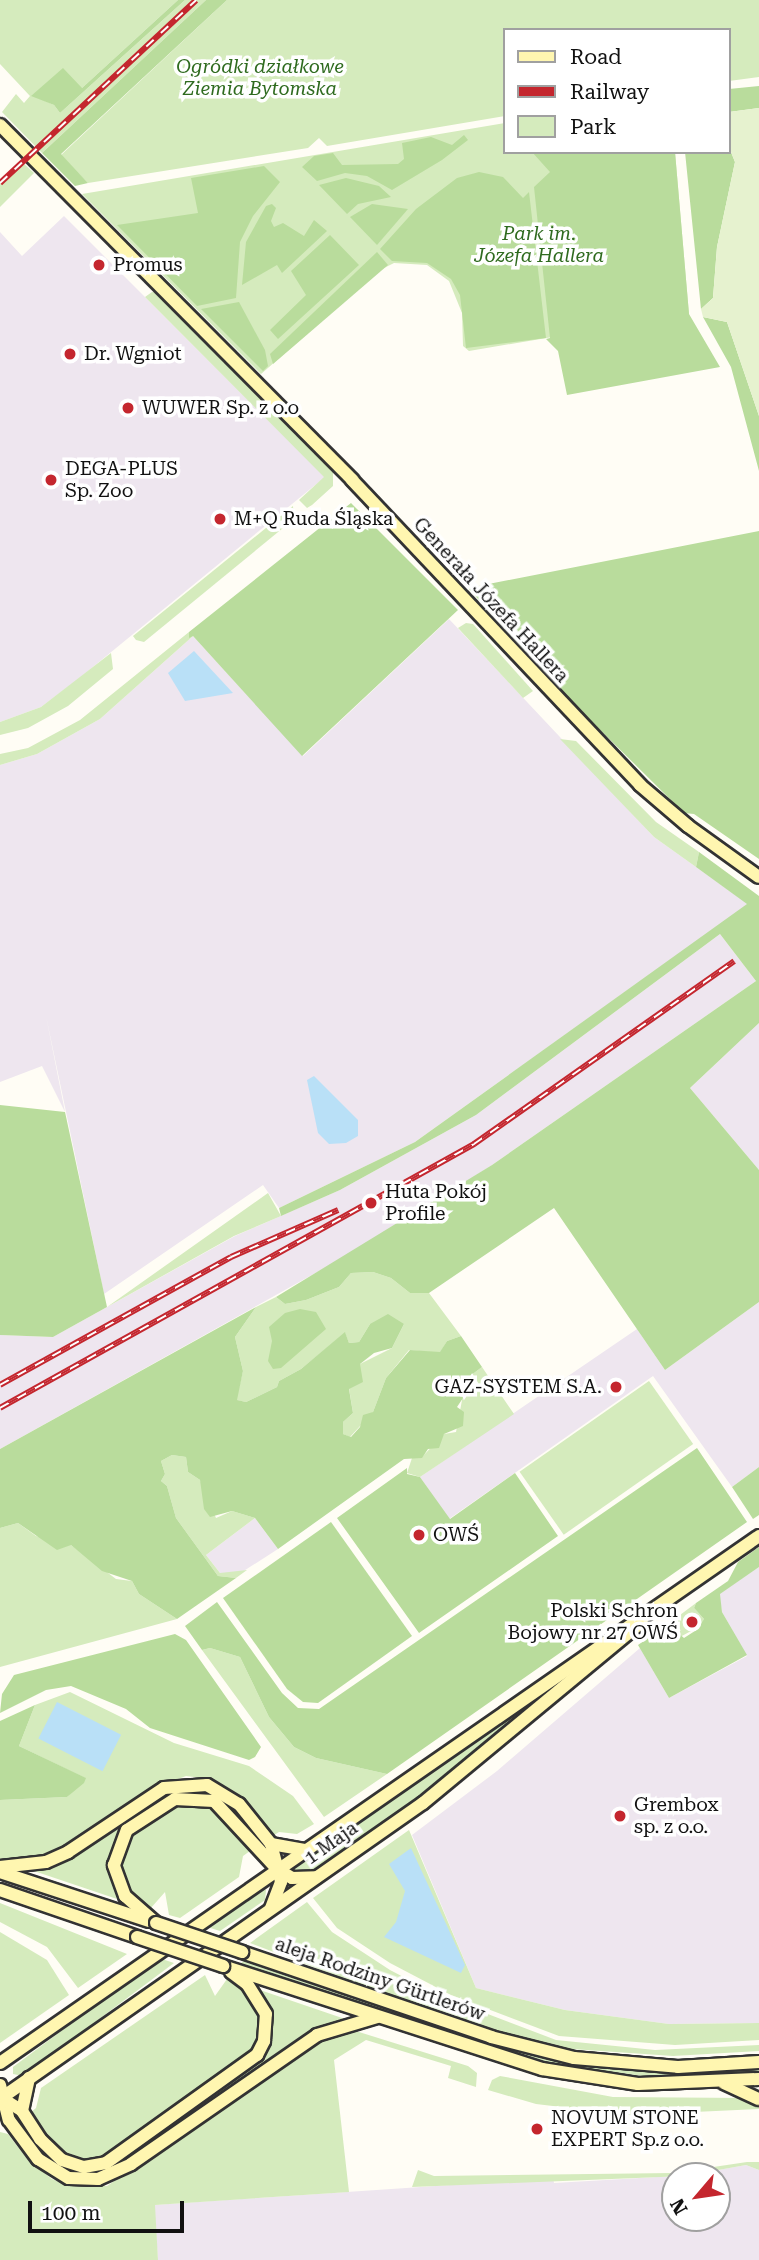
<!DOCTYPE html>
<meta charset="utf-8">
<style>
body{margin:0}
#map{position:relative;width:759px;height:2260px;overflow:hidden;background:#fffdf5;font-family:"Roboto Serif",serif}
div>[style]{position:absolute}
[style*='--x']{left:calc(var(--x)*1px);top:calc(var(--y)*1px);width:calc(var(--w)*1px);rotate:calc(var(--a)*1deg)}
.industrial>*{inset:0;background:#eee6ef}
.green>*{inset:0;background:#d5ebbd;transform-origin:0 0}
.forest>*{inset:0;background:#b9dc9c}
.pitch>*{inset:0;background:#e6f2cf}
.water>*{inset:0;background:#b9e0f7;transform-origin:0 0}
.roads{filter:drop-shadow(2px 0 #333) drop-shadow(-2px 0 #333) drop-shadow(0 2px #333) drop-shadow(0 -2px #333)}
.secondary>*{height:12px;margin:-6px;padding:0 6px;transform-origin:6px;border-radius:6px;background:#fff6b0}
.rail>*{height:6px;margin-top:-3px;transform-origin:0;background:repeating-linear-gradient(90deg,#fff 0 10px,#c4262e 0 20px);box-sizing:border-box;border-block:2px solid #c4262e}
.bridges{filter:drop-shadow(2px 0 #333) drop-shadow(-2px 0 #333) drop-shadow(0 2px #333) drop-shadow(0 -2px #333)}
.secondary-bridge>*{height:12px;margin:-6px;padding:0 6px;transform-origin:6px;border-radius:6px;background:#fff6b0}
.dots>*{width:19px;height:19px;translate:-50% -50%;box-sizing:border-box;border:4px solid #fff;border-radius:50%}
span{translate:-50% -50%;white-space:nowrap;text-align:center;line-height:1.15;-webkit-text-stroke:7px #fff;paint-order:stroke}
.park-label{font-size:19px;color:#2f6b1f;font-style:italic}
.poi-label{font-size:19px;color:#111}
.left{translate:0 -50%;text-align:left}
.right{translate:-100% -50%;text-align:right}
.street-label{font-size:19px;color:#111}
.legend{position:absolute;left:503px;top:28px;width:228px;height:126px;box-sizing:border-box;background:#fff;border:2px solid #a0a0a0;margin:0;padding:9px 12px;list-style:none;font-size:21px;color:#111}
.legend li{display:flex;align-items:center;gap:14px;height:35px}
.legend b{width:35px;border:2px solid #a0a0a0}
.north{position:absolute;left:661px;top:2162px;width:70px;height:70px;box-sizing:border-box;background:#fff;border:2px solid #a0a0a0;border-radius:50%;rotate:241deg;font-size:19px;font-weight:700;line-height:28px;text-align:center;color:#111}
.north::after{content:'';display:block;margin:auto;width:24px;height:32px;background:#c4262e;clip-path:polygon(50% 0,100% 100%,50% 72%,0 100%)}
.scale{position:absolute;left:28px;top:2201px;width:156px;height:32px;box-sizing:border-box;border:4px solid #111;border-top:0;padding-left:9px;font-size:21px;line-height:24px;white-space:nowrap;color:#111;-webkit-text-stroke:5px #fff;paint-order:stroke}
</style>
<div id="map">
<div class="industrial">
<i style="clip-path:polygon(64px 216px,325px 477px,77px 680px,41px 707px,0 722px,0 232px,22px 256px)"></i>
<i style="clip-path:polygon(449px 619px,654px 837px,748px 904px,415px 1142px,279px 1208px,263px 1185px,104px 1294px,46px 1016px,65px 1112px,42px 1066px,0 1082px,0 765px,37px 754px,100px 719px,193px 636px,303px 756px)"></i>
<i style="clip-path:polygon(720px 934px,756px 981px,492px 1165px,371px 1242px,0 1449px,0 1335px,53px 1337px,235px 1236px,340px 1190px,476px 1115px)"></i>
<i style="clip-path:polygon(759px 1023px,759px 1170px,690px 1088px)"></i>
<i style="clip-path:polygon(759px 1302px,759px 1467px,732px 1487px,653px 1376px,449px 1519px,420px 1477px,637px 1329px,665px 1370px)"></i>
<i style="clip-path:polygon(255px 1518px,278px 1549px,239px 1574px,220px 1573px,206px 1555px)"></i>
<i style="clip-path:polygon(759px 1567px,759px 2023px,669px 2024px,565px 2010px,476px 1988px,412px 1835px,497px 1771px,640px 1648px,669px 1698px,747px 1656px,722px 1612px,719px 1594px)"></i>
<i style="clip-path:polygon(746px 2165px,759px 2170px,759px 2260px,158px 2260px,154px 2205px,553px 2178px,554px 2183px,675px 2176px,675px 2218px,717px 2218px,717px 2176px,684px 2176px)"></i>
</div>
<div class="green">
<i style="clip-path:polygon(0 0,178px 0,82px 88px,32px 95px,54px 105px,60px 113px,185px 0,206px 0,42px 153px,2px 112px,16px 94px,24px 103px,30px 96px,0 64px)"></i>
<i style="clip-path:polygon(227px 0,759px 0,759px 77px,729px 81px,729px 30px,505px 30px,505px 116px,327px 146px,319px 138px,308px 148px,88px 183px,61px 155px)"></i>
<i style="clip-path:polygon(505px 123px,505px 152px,675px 152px,689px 314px,469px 351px,463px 346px,462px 313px,449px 281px,427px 265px,394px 263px,382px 269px,261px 374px,82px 194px)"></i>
<i style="clip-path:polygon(21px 161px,34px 173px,0 207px,0 182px)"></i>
<i style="clip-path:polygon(152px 292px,160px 293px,333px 469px,333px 486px,312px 505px,307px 508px,299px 500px,324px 477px,145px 297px)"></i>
<i style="clip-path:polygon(293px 506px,294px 519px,144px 642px,136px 640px,133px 636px)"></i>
<i style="clip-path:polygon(466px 623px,473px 624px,533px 691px,523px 698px,458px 628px)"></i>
<i style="clip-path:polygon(189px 632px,193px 636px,100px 719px,37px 754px,0 765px,0 754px,28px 748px,80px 720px)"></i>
<i style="clip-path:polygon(111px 653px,113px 669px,68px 706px,28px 728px,0 735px,0 722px,41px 707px)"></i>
<i style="clip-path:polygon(560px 739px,576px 741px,656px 822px,699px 852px,696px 867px,654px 837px)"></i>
<i style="clip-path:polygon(268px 1193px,281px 1216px,234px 1236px,107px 1307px)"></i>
<i style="clip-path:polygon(373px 1272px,391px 1278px,410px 1293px,429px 1293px,461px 1336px,447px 1341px,440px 1353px,409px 1350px,386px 1378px,373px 1412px,350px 1437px,343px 1434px,343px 1422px,353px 1413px,349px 1388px,360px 1364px,392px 1348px,404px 1324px,370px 1324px,359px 1342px,349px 1343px,345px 1333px,301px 1369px,279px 1381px,277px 1387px,246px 1402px,236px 1400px,243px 1371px,235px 1337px,256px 1307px,276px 1297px,285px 1304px,306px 1300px,339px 1287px,351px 1273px)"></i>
<i style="clip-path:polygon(482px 1367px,514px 1414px,420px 1477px,407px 1473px,412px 1458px,421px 1458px,444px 1434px,456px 1432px,466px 1379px)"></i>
<i style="left:649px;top:1381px;width:77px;height:158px;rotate:55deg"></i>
<i style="clip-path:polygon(172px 1455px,186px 1457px,188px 1472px,200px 1480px,216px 1518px,232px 1511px,255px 1518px,206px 1555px,220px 1573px,247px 1570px,236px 1578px,218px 1576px,176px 1518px,167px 1486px,161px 1481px,165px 1474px,161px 1461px)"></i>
<i style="clip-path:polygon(18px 1523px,36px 1536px,71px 1545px,116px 1579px,132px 1581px,139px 1594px,177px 1619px,0 1667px,0 1528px)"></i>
<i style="clip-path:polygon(696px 1603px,694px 1608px,704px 1619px,702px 1625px,680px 1637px,668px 1624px)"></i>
<i style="clip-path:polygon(210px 1648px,240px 1657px,269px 1717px,294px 1747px,316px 1758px,387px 1774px,324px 1817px,202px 1650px)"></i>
<i style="clip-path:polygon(70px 1692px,174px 1743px,249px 1766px,293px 1796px,314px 1824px,297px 1834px,279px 1832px,271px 1837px,238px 1795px,210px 1779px,186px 1776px,149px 1790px,45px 1857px,0 1859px,0 1800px,67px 1797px,85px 1778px,19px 1746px,35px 1705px)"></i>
<i style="clip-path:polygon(510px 1712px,517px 1722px,454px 1774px,315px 1871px,297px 1874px,286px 1870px)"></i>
<i style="clip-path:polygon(200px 1788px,222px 1797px,262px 1843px,259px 1845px,220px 1800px,187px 1791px,150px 1807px,116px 1836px,109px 1870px,120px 1900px,34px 1871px,73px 1856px,172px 1790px)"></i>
<i style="clip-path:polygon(199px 1802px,215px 1808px,250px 1851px,243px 1856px,239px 1877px,180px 1918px,169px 1915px,165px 1892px,150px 1909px,129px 1892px,119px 1861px,129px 1836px,171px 1806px)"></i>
<i style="clip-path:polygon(409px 1830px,476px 1988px,565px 2010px,669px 2024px,759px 2023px,759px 2040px,675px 2045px,559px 2036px,451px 1995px,390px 1963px,337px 1928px,313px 1898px)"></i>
<i style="clip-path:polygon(261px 1888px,266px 1890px,265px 1900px,220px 1931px,204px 1926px)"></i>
<i style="clip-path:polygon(307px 1902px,332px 1932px,390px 1970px,438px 1995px,556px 2040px,655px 2050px,759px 2045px,759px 2051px,673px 2056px,558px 2048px,437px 2014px,250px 1943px)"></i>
<i style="clip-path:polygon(0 1903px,127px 1954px,78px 1988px,47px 1947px,0 1922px)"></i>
<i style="clip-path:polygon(0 1932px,47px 1960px,69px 1995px,0 2043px)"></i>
<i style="clip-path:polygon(159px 1958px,174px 1963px,23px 2076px,13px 2074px,13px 2067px)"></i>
<i style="clip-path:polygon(244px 1961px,544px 2057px,636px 2071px,759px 2068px,759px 2073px,656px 2078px,530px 2060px,238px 1965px)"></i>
<i style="clip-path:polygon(205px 1975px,215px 1996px,227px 1979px,244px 1990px,258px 2008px,259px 2039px,252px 2052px,102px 2159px,75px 2160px,53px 2148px,29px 2114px,36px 2108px,41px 2088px)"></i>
<i style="clip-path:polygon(260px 1990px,348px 2020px,124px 2163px,100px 2173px,65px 2171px,42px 2155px,17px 2123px,20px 2120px,45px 2153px,60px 2165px,112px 2165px,260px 2060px,268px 2007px)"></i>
<i style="clip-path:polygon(342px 2032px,359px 2032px,468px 2066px,477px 2073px,476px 2087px,448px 2078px,451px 2066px,366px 2040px,334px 2060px,349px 2192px,155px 2205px,158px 2260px,0 2260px,0 2132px,8px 2134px,28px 2160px,52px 2179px,69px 2186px,107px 2186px,275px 2069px,323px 2038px)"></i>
<i style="clip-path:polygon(500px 2076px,613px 2097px,746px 2098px,759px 2102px,759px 2109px,629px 2115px,536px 2104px,488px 2090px,492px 2080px)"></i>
<i style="clip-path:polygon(747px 2162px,759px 2162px,759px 2170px,746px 2165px,685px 2176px,412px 2187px,418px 2170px,434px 2176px,673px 2173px)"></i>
</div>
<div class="forest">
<i style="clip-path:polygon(178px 0,185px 0,60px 113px,54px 105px,31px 96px,63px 68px,82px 88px)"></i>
<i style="clip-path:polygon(206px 0,227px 0,61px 154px,88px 183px,75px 186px,42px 153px)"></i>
<i style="clip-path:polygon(759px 86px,759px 108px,729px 112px,729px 89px)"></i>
<i style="clip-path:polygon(464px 135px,468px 140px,442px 160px,392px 190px,367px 176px,345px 173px,317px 181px,302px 167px,314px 156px,333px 153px,342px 165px,398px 164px,404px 159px,402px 143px,431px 137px,452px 145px)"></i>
<i style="clip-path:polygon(729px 147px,735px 162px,717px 247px,713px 298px,701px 309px,685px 152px,729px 152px)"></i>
<i style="clip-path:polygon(532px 152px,675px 152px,689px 314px,720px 367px,567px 395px,558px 351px,546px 339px,550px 338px,534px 187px,550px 172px)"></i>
<i style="clip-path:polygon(264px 166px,280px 182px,253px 216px,240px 242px,236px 298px,197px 306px,117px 225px,198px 213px,191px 178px)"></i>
<i style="clip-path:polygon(479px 172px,503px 177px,523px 198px,529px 192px,546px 338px,466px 348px,460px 295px,451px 279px,427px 263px,392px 261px,380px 249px,416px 209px,457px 178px)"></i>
<i style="clip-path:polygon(346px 178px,379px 186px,391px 197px,358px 204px,347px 214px,319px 185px)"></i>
<i style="clip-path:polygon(272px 204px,276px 208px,271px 221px,274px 227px,283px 223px,304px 236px,314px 220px,327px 231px,282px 273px,277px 265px,242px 285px,246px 242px,266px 206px)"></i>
<i style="clip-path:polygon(372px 204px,408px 209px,377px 245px,350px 217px)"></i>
<i style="clip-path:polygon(330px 235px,359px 265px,278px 339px,270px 330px,306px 295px,291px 271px)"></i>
<i style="clip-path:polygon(377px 252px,388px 265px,273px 364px,270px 354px)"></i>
<i style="clip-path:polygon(239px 302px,265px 350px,268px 366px,263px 371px,201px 309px)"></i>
<i style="clip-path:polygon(703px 317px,727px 322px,759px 416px,759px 471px,731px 367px)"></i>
<i style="clip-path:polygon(351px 503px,458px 610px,302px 756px,193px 636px,189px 638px,189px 632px)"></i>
<i style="clip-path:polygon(759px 531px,759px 859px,694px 814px,684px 813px,570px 700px,468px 588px)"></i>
<i style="clip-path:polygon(699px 852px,759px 896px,759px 1023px,690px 1088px,759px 1170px,759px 1302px,665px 1370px,554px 1208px,429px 1293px,410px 1293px,391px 1278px,373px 1272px,351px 1273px,339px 1287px,306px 1300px,285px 1304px,276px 1297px,492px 1165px,756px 981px,720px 934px,476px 1115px,340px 1190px,281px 1216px,279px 1208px,415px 1142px,747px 904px,696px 867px)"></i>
<i style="clip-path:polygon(0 1105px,65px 1112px,107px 1307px,53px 1337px,0 1335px)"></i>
<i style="clip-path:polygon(256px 1307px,235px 1337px,243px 1371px,237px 1400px,246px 1402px,277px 1387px,279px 1381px,301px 1369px,345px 1332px,349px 1343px,359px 1342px,370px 1324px,388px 1314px,404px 1324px,392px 1348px,374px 1353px,360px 1364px,363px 1382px,349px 1389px,353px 1413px,343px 1422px,343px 1434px,351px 1437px,360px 1427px,363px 1415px,373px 1412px,386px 1378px,410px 1350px,440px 1352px,447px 1341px,461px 1336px,482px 1367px,466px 1379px,469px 1389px,457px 1407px,464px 1412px,463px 1426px,444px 1434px,439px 1448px,428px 1449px,422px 1458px,404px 1459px,278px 1549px,255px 1518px,232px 1511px,210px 1517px,204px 1509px,200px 1480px,188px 1472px,186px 1457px,172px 1455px,161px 1461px,165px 1474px,161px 1481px,167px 1486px,176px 1518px,218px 1576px,236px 1578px,177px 1619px,139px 1594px,132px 1581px,102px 1571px,71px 1545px,57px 1550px,18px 1523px,0 1528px,0 1449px)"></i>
<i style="clip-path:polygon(300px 1309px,316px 1312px,326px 1329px,281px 1368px,273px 1369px,268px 1361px,272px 1341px,269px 1327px,285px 1313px)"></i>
<i style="clip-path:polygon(697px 1448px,747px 1522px,387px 1774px,316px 1758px,294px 1747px,269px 1717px,240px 1657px,210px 1648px,202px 1650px,185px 1626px,217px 1602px,282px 1693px,298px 1708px,319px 1709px)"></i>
<i style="clip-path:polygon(759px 1467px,759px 1515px,753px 1519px,732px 1487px)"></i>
<i style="clip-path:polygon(407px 1468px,407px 1474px,420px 1477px,450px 1519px,515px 1473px,558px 1536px,419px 1633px,337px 1518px)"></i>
<i style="clip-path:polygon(331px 1522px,412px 1636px,318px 1703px,303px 1702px,287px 1689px,223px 1598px)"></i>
<i style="clip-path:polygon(759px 1547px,759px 1567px,720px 1594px,722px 1612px,747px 1655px,669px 1698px,638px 1645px,668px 1624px,684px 1638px,698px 1629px,704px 1619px,694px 1608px,696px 1603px,728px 1581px,738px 1562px)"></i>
<i style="clip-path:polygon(175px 1634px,186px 1640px,261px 1747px,255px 1757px,249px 1760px,150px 1728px,126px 1709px,71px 1686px,46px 1690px,0 1713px,2px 1694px,14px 1675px)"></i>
<i style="clip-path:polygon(35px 1705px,19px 1746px,86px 1778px,84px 1783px,67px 1797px,0 1800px,0 1721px)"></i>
</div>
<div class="pitch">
<i style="clip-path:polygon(759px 108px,759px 416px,727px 322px,703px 317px,701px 309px,713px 298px,717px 247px,735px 162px,729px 147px,729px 112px)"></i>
</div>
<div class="water">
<i style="clip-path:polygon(194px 651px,233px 693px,185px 701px,168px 673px)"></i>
<i style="clip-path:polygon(314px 1076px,358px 1120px,358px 1136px,346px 1143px,329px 1144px,318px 1133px,307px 1080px)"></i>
<i style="left:57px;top:1702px;width:72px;height:41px;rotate:27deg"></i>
<i style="clip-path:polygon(411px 1848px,465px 1965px,461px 1973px,384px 1937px,396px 1922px,405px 1891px,389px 1864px)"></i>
</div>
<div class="roads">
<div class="secondary">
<i style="--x:0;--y:125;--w:500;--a:45.2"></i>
<i style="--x:352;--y:480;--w:419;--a:46.6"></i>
<i style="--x:640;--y:785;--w:63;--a:40.5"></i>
<i style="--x:688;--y:826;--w:87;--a:35.7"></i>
<i style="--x:271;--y:1844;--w:34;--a:10"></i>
<i style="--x:0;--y:1867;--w:46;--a:-6.2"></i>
<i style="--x:46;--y:1862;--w:24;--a:-24"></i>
<i style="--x:68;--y:1852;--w:115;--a:-33.7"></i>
<i style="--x:164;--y:1788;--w:43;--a:-4"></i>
<i style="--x:207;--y:1785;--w:37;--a:31"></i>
<i style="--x:239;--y:1804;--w:51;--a:51.3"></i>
<i style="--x:271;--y:1844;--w:39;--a:75"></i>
<i style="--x:281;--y:1882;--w:28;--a:111"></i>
<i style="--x:0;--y:1872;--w:157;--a:18.2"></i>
<i style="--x:0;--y:1890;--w:145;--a:18.9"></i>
<i style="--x:156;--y:1923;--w:41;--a:-138.9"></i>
<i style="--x:125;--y:1896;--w:33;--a:-110"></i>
<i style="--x:114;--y:1865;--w:37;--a:-70"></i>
<i style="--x:127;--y:1830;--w:57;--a:-32.9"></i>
<i style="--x:175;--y:1799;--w:39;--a:3"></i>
<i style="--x:214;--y:1801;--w:93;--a:47.2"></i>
<i style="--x:277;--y:1869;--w:17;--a:31"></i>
<i style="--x:292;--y:1878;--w:24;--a:-2"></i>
<i style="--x:242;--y:1952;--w:263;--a:18.8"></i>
<i style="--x:491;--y:2037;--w:86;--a:14.2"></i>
<i style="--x:574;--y:2058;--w:104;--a:4.9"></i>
<i style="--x:678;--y:2067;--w:81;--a:-3.5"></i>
<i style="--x:223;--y:1966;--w:335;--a:17.9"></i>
<i style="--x:542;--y:2069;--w:97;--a:8.9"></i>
<i style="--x:638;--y:2084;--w:121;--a:-2.4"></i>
<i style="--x:0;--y:2063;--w:924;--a:-34.77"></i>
<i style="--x:724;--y:2083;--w:38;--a:25"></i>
<i style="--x:0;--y:2085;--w:36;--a:76"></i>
<i style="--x:9;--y:2120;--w:49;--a:53.4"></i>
<i style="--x:38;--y:2159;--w:36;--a:32"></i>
<i style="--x:69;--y:2178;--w:29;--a:2"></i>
<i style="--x:98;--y:2179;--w:36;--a:-24"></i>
<i style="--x:131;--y:2164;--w:226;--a:-34.7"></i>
<i style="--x:317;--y:2035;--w:63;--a:-16.7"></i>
<i style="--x:0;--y:2097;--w:26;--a:32"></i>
<i style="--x:22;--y:2111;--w:33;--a:57"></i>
<i style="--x:40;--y:2139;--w:30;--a:44"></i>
<i style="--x:62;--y:2160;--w:23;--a:18"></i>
<i style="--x:84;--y:2167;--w:22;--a:-10"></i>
<i style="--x:106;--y:2163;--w:186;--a:-35.6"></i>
<i style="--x:257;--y:2055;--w:16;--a:-63"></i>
<i style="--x:264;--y:2041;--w:27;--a:-86"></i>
<i style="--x:266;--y:2014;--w:36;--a:-122"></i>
<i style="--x:247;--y:1984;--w:20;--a:-143"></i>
<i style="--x:0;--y:2099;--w:516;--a:-34.98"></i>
<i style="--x:423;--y:1803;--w:284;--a:-39.6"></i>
<i style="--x:22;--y:2111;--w:34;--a:-78"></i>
</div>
</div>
<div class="rail">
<i style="--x:0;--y:183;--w:268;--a:-43"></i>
<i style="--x:0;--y:1385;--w:264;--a:-29"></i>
<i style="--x:231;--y:1257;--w:117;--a:-23.7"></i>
<i style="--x:0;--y:1408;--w:543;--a:-29.12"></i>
<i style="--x:474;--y:1144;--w:318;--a:-35.1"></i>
</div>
<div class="bridges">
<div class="secondary-bridge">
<i style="--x:156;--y:1923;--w:91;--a:18.6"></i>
<i style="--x:137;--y:1937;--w:91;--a:18.6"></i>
</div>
</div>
<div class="dots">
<i style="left:99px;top:265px;background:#c4262e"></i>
<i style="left:70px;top:354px;background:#c4262e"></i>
<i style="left:128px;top:408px;background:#c4262e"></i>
<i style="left:51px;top:480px;background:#c4262e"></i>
<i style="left:220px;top:519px;background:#c4262e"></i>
<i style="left:371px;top:1203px;background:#c4262e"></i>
<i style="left:616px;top:1387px;background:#c4262e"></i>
<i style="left:419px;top:1535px;background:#c4262e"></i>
<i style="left:692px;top:1622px;background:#c4262e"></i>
<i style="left:620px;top:1816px;background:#c4262e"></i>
<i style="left:537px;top:2129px;background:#c4262e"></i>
</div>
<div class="park-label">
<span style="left:260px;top:78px">Ogródki działkowe<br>Ziemia Bytomska</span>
<span style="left:539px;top:245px">Park im.<br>Józefa Hallera</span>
</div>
<div class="poi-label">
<span class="left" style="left:113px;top:265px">Promus</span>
<span class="left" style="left:84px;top:354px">Dr. Wgniot</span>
<span class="left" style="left:142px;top:408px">WUWER Sp. z o.o</span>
<span class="left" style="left:65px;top:480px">DEGA-PLUS<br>Sp. Zoo</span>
<span class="left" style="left:234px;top:519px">M+Q Ruda Śląska</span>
<span class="left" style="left:385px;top:1203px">Huta Pokój<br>Profile</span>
<span class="right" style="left:602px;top:1387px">GAZ-SYSTEM S.A.</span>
<span class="left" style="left:433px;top:1535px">OWŚ</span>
<span class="right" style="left:678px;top:1622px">Polski Schron<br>Bojowy nr 27 OWŚ</span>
<span class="left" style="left:634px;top:1816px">Grembox<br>sp. z o.o.</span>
<span class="left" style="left:551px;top:2129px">NOVUM STONE<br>EXPERT Sp.z o.o.</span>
</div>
<div class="street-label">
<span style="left:491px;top:600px;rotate:47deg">Generała Józefa Hallera</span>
<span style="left:331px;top:1843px;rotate:-35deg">1 Maja</span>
<span style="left:380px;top:1979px;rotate:19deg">aleja Rodziny Gürtlerów</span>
</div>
<ul class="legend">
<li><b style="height:9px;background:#fff6b0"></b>Road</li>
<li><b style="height:9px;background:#c4262e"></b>Railway</li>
<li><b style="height:19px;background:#d5ebbd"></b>Park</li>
</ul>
<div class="north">N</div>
<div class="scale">100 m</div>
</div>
